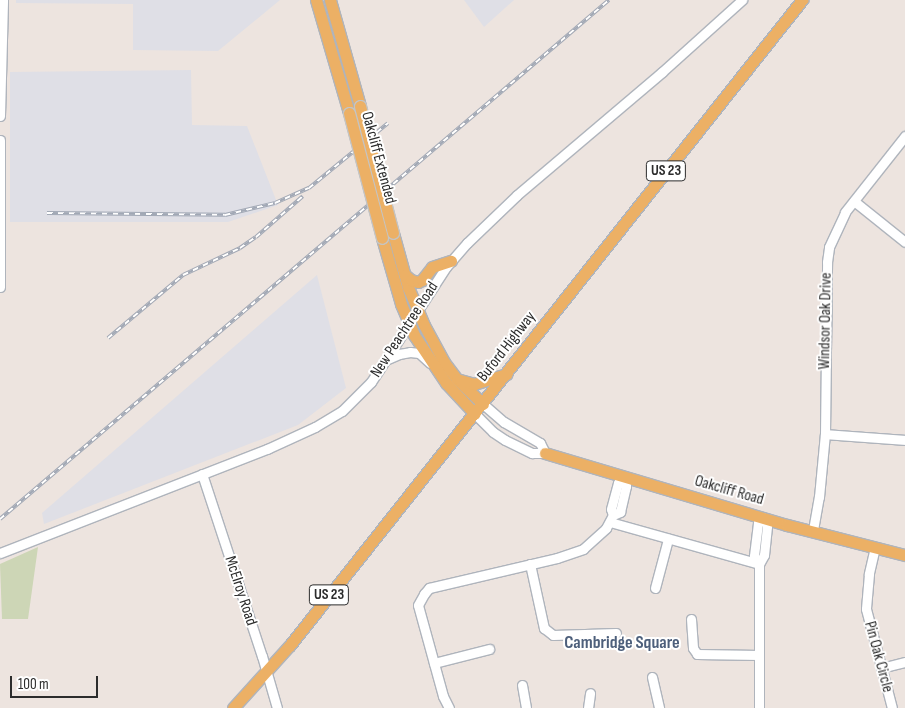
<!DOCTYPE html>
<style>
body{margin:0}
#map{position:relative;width:905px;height:708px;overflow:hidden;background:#ede4df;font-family:"Sofia Sans Condensed",sans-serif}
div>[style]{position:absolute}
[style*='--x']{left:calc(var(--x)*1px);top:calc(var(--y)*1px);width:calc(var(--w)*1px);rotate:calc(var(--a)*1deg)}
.industrial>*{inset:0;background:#dfdfe6}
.cemetery>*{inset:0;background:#cdd6b6}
.roads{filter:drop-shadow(1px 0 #afb4bc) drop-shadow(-1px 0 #afb4bc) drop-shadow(0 1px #afb4bc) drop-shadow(0 -1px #afb4bc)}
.minor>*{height:9px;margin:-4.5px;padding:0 4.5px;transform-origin:4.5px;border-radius:4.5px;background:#fff}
.major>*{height:11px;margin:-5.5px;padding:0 5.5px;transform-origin:5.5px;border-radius:5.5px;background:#ecb065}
.rail>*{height:4px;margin-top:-2px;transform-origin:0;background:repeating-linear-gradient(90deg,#fff 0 5.5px,#a1a8b5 0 11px);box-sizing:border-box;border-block:1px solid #a1a8b5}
.bridges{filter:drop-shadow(1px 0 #c4c4c4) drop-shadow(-1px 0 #c4c4c4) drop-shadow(0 1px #c4c4c4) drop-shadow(0 -1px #c4c4c4)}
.major-bridge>*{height:11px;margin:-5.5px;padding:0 5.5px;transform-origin:5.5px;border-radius:5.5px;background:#ecb065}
span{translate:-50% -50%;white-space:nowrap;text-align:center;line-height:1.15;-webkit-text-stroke:4px #fff;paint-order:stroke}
.shield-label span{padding:1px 4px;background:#fff;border:1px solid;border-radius:4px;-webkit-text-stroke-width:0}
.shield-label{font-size:15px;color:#2c2c2c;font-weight:700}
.street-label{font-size:16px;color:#2c2c2c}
.neighbourhood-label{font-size:18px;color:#4d5f7b;font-weight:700}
.scale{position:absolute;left:10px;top:676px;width:88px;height:22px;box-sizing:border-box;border:2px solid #2c2c2c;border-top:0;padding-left:6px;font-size:15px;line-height:18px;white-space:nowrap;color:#2c2c2c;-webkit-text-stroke:4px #fff;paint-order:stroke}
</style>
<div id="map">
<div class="industrial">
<i style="clip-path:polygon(16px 0,280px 0,218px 51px,133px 50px,133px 4px,16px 3px)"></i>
<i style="clip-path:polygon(464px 0,514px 0,484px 27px)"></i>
<i style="clip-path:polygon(191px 70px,192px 125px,247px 126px,278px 205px,228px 222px,10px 222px,10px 72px)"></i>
<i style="clip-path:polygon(317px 275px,346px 388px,298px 425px,44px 524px,42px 513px)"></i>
</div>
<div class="cemetery">
<i style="clip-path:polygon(38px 547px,28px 619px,2px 619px,0 564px)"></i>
</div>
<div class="roads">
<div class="minor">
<i style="--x:0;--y:116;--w:116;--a:-88.5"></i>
<i style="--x:0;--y:140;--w:147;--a:90"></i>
<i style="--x:854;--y:201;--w:65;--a:38.8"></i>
<i style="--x:388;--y:359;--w:12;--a:-24"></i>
<i style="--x:399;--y:354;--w:11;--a:-10"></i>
<i style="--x:410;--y:352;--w:9;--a:6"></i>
<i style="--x:419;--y:353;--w:15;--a:42"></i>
<i style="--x:483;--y:404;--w:28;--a:41"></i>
<i style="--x:504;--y:422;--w:42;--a:30.3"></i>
<i style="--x:540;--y:443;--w:11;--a:63"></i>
<i style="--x:475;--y:414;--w:25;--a:45"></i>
<i style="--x:493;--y:432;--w:14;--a:34"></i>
<i style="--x:505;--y:440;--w:30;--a:26"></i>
<i style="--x:532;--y:453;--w:13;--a:0"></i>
<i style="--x:825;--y:434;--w:80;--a:4.3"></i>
<i style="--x:202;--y:474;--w:192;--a:71.8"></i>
<i style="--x:262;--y:656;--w:54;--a:73.9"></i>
<i style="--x:613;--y:515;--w:6;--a:-108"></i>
<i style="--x:611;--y:509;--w:27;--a:-75"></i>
<i style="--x:618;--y:483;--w:5;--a:-11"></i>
<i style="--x:610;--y:522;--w:155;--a:15.7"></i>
<i style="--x:813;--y:530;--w:34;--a:-80"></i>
<i style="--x:819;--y:497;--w:63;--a:-84.6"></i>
<i style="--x:825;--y:434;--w:172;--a:-89.3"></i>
<i style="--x:827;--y:262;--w:15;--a:-82"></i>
<i style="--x:829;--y:247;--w:38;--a:-65"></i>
<i style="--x:845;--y:212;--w:97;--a:-51.7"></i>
<i style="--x:875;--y:547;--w:28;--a:103"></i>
<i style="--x:869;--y:574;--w:35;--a:95"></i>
<i style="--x:866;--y:609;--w:102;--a:75.3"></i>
<i style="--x:0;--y:553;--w:287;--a:-21.3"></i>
<i style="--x:267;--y:449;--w:53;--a:-24.6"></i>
<i style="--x:315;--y:427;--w:31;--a:-31"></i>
<i style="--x:342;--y:411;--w:41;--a:-45"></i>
<i style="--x:371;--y:382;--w:137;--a:-56.9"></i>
<i style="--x:446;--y:267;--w:32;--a:-49"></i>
<i style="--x:467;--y:243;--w:69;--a:-43.8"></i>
<i style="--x:517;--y:195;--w:190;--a:-40.3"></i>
<i style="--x:662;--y:72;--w:108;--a:-42"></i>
<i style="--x:530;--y:564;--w:66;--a:77.7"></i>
<i style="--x:544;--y:628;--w:11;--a:38"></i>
<i style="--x:553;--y:635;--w:63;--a:-1.8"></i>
<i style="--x:655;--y:588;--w:51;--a:-75.1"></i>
<i style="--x:691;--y:619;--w:29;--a:86"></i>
<i style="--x:693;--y:648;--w:7;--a:56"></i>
<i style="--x:697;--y:654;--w:62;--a:0.9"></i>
<i style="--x:434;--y:663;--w:57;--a:-14.3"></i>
<i style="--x:881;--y:668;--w:25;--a:-14"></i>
<i style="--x:652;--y:677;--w:32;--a:77"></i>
<i style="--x:522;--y:685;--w:23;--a:80"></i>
<i style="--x:449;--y:708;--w:13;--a:-117"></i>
<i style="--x:443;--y:696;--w:94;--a:-105.4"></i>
<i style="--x:418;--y:605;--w:13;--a:-61"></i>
<i style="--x:424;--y:594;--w:8;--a:-50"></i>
<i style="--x:429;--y:588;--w:131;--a:-13.2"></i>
<i style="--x:557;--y:558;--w:28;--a:-19"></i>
<i style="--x:583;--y:549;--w:31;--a:-42"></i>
<i style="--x:606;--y:528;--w:15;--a:-62"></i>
<i style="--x:613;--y:515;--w:8;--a:-23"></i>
<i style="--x:620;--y:512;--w:27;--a:-77"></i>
<i style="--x:626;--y:486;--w:5;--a:-127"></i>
<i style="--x:623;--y:482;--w:5;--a:-79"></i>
<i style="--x:588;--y:708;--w:15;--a:-82"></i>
<i style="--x:759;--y:708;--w:144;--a:-90"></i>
<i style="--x:759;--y:564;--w:10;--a:-61"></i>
<i style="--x:764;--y:555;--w:29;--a:-84"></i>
<i style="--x:767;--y:526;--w:9;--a:-111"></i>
<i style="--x:764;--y:518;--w:8;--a:140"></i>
<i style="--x:758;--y:523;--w:33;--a:97"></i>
<i style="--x:754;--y:556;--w:9;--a:58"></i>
</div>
<div class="major">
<i style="--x:316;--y:0;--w:118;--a:73.7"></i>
<i style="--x:330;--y:0;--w:110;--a:74.2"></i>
<i style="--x:393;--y:233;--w:56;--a:74.5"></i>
<i style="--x:408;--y:287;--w:41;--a:67.2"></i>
<i style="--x:424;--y:325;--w:42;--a:61.6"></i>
<i style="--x:444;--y:362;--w:21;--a:53"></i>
<i style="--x:457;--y:379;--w:36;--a:44"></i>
<i style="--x:382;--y:238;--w:69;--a:73.9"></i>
<i style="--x:401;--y:304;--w:34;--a:67"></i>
<i style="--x:414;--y:335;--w:58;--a:56.3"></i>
<i style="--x:446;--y:383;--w:42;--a:46.9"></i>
<i style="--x:405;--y:275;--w:8;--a:40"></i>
<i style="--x:411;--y:280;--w:7;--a:16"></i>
<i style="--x:418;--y:282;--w:4;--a:-27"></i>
<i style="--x:422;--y:280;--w:16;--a:-52"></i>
<i style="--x:432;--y:267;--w:20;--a:-18"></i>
<i style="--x:460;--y:380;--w:15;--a:16"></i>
<i style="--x:474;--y:384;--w:34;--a:-17"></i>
<i style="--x:545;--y:453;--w:252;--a:16.6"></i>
<i style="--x:787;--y:525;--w:122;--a:14.3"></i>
<i style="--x:233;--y:708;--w:85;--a:-47.9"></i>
<i style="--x:290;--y:645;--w:824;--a:-51.56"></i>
</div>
</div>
<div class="rail">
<i style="--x:47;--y:213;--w:178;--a:0.6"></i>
<i style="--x:225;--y:215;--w:51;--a:-13.5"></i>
<i style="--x:275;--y:203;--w:37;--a:-24"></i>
<i style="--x:309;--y:188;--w:102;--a:-39.4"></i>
<i style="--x:108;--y:338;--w:98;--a:-40"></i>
<i style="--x:183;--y:275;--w:63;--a:-25.3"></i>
<i style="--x:240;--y:248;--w:19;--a:-35"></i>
<i style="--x:256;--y:237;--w:62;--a:-41.1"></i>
<i style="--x:0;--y:519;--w:800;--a:-40.44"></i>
</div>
<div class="bridges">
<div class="major-bridge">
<i style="--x:360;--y:106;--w:131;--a:75.4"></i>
<i style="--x:349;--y:113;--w:129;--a:75.2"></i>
</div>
</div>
<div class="shield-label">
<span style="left:666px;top:171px">US 23</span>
<span style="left:329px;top:595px">US 23</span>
</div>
<div class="street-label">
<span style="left:378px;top:158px;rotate:75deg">Oakcliff Extended</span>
<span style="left:826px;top:321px;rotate:-89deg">Windsor Oak Drive</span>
<span style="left:405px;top:330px;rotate:-57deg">New Peachtree Road</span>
<span style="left:507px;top:347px;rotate:-52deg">Buford Highway</span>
<span style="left:729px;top:491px;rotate:16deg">Oakcliff Road</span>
<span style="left:240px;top:591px;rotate:72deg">McElroy Road</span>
<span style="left:878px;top:657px;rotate:75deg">Pin Oak Circle</span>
</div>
<div class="neighbourhood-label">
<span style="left:622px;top:643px">Cambridge Square</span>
</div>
<div class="scale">100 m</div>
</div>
